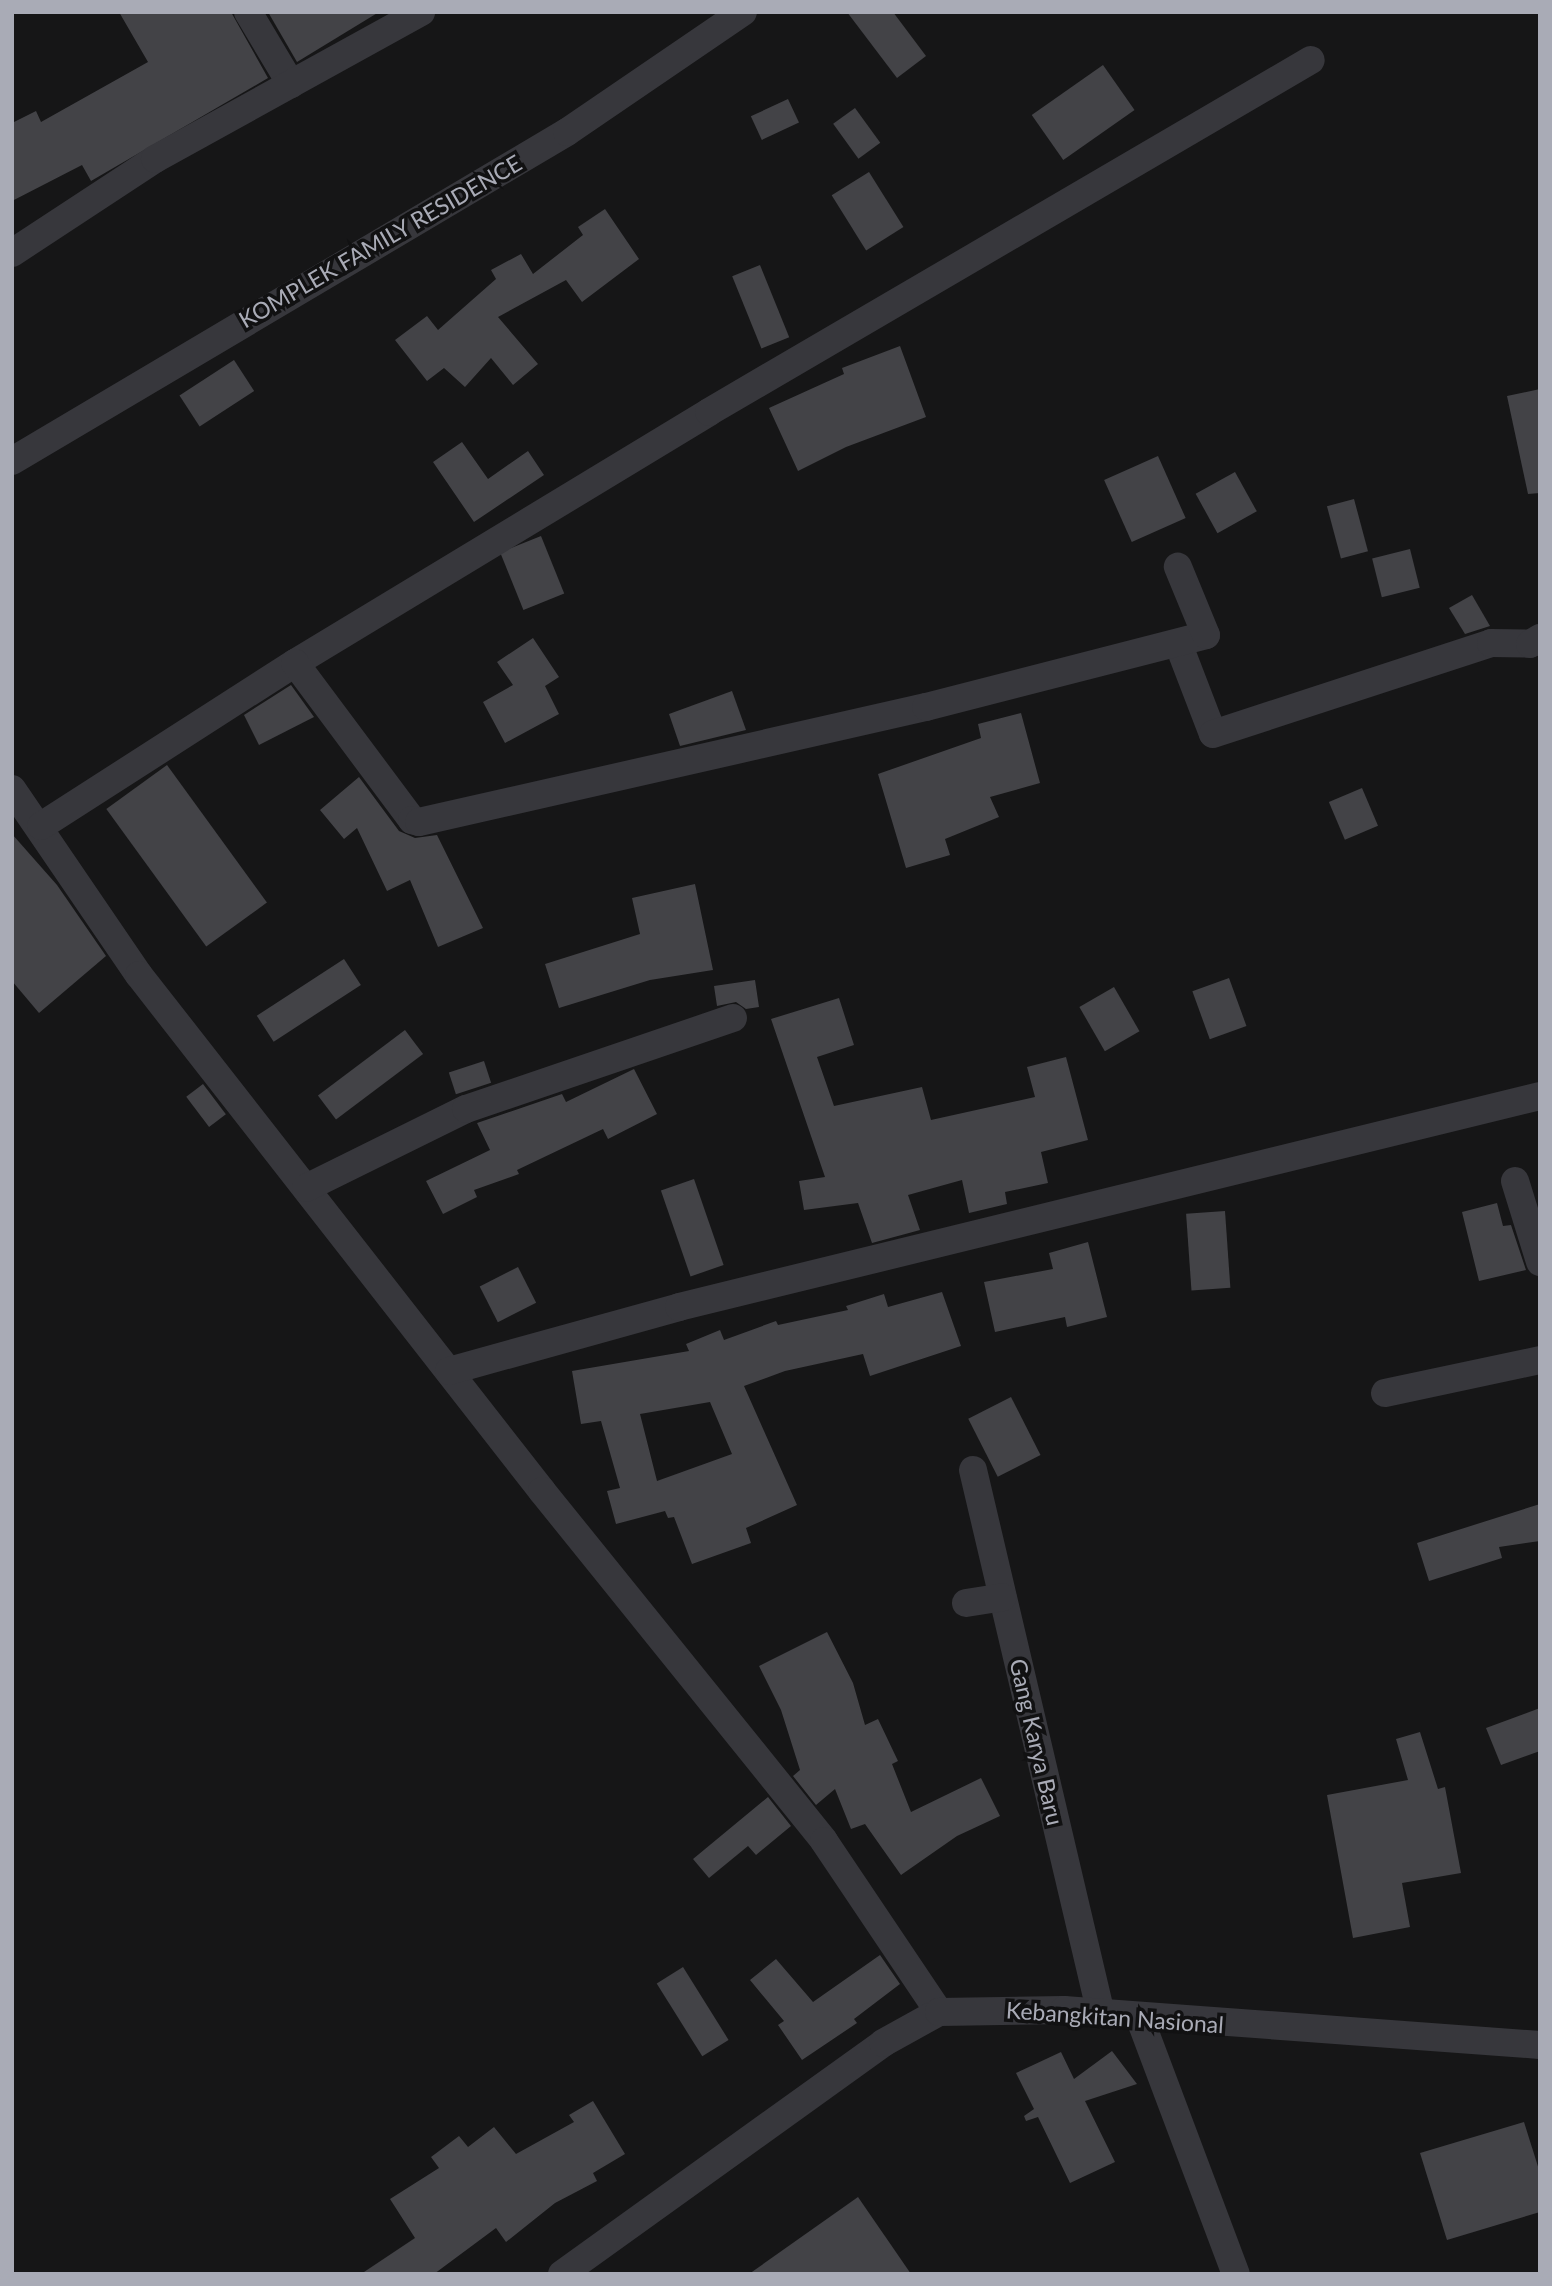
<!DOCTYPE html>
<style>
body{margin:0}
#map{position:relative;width:1552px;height:2286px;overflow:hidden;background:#161617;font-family:Lato,sans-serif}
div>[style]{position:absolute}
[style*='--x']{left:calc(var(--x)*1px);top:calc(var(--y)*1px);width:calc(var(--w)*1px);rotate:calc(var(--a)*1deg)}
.building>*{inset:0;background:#434347;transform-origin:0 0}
.street>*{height:28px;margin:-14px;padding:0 14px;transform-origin:14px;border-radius:14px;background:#37373c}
span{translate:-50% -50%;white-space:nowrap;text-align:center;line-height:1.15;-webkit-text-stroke:7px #111112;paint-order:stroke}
.street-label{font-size:23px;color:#a9abb6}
.frame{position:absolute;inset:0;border:14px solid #a9abb6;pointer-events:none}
</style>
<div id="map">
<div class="building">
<i style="clip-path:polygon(119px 12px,231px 12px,268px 78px,91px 181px,82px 165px,12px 201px,12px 123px,36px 111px,41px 122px,148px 62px)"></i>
<i style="clip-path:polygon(268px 12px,379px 12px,297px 62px)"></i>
<i style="clip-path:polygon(847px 12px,893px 12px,926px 56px,897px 78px)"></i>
<i style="left:1103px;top:65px;width:55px;height:87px;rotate:55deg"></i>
<i style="left:788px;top:99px;width:26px;height:41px;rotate:65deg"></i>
<i style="left:855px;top:108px;width:43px;height:27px;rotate:54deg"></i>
<i style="left:869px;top:172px;width:65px;height:44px;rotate:58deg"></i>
<i style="clip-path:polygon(605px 209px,639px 259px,582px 302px,566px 280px,498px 317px,538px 364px,513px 385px,491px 358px,465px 387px,444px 368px,427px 381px,395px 340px,427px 316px,438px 330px,496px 279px,491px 270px,521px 254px,533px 274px,583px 235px,578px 227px)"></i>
<i style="left:760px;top:265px;width:78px;height:30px;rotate:68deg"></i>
<i style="clip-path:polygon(900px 346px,926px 417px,846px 447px,798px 471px,769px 408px,844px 374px,842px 368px)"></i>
<i style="left:234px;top:360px;width:37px;height:65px;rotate:57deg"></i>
<i style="clip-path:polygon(1540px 389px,1540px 493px,1528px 494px,1507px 396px)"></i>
<i style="clip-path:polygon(462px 442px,488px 479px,528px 451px,544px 475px,474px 522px,433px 462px)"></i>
<i style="left:1158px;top:456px;width:68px;height:59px;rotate:66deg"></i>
<i style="left:1235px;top:472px;width:45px;height:45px;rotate:61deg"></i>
<i style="left:1354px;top:499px;width:54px;height:28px;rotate:75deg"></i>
<i style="left:541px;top:536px;width:62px;height:44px;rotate:68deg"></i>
<i style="left:1410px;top:549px;width:40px;height:39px;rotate:76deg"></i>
<i style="clip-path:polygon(1472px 595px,1490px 626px,1465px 634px,1449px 608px)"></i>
<i style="clip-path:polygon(533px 638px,559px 677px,545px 686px,559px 714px,505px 743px,483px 702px,513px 685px,497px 662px)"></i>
<i style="clip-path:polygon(291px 685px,314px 717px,259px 745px,244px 715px)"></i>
<i style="clip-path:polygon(732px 691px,746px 730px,680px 746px,669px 714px)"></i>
<i style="clip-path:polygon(1021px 713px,1040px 783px,990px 797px,999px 817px,945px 839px,950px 855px,906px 868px,878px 774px,981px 738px,978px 724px)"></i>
<i style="left:167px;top:765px;width:170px;height:75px;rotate:54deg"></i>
<i style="clip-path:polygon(359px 777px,399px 831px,415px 838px,437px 835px,483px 928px,438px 947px,410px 880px,387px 891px,357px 828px,344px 839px,320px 810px)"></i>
<i style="left:1362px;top:788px;width:41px;height:36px;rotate:67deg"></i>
<i style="clip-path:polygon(12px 834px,57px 885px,106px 956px,39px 1013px,12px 981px)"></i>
<i style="clip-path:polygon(695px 884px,713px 970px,650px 980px,559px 1008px,545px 964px,640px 934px,632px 898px)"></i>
<i style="left:344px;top:959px;width:31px;height:104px;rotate:57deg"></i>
<i style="left:1229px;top:978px;width:51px;height:39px;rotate:70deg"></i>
<i style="clip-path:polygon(755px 980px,759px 1007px,746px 1009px,736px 1002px,717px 1006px,714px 986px)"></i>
<i style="left:1114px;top:987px;width:51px;height:40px;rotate:60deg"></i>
<i style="clip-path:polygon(839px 998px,854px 1045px,817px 1057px,834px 1106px,922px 1087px,931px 1120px,1035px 1097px,1027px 1067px,1066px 1057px,1088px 1140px,1041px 1152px,1048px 1183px,1005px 1192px,1007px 1204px,969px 1213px,962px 1180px,908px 1195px,920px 1230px,909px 1233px,872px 1243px,858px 1203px,804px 1210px,799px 1181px,825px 1177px,771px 1019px)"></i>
<i style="left:405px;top:1030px;width:30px;height:109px;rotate:53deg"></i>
<i style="left:484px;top:1061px;width:23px;height:37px;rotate:72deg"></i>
<i style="clip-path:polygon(634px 1069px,657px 1114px,608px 1139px,603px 1129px,517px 1170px,519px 1174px,474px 1190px,477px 1197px,443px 1214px,426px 1181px,490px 1150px,477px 1123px,562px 1094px,566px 1102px)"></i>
<i style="left:203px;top:1084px;width:38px;height:21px;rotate:53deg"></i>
<i style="left:694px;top:1179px;width:91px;height:35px;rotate:71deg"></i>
<i style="clip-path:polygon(1497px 1203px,1503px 1226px,1511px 1225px,1526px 1270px,1479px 1281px,1462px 1212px)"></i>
<i style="left:1225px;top:1211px;width:77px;height:39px;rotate:86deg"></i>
<i style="clip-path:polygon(1088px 1242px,1107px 1317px,1067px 1327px,1065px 1317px,995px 1332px,984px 1282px,1053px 1269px,1049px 1253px)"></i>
<i style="left:518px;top:1267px;width:40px;height:43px;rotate:63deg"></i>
<i style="clip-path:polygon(evenodd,942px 1292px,961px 1346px,870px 1376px,863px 1354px,785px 1371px,744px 1386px,797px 1505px,746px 1528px,751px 1543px,692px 1564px,674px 1517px,668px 1518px,665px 1511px,616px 1524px,607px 1491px,620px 1488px,601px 1421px,581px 1424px,572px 1371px,689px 1351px,686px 1344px,720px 1330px,724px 1340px,776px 1321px,778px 1325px,848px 1310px,846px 1306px,884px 1294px,888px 1307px,942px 1292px,710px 1402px,732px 1454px,657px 1481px,640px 1414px,710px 1402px)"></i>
<i style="left:1011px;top:1397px;width:65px;height:48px;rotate:63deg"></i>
<i style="clip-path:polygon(1540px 1504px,1540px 1541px,1499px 1547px,1502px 1558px,1429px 1581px,1417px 1543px)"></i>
<i style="clip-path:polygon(827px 1632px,853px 1683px,865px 1725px,878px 1719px,898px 1761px,892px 1764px,911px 1812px,981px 1778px,1000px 1816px,957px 1836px,901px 1875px,865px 1824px,851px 1829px,835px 1789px,816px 1805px,793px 1776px,800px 1770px,781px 1710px,759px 1666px)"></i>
<i style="clip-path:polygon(1540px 1708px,1540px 1751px,1501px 1765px,1486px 1728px)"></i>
<i style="clip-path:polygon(1420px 1732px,1438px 1789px,1445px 1787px,1461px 1873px,1402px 1883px,1410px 1927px,1353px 1938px,1327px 1795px,1408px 1780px,1396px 1739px)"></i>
<i style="clip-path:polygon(768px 1797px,791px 1826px,756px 1855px,748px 1846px,709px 1878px,693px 1859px)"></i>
<i style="clip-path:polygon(880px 1955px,900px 1984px,854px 2019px,857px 2023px,802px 2060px,778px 2025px,784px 2021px,750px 1980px,776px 1959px,813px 2002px)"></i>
<i style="left:683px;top:1967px;width:86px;height:31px;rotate:58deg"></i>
<i style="clip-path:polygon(1112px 2051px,1137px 2084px,1085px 2101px,1115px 2162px,1070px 2183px,1038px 2117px,1026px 2121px,1024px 2116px,1034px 2109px,1016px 2073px,1061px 2052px,1074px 2079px)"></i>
<i style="clip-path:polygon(593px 2101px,625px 2154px,593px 2173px,597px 2181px,555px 2203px,506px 2242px,496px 2228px,434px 2274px,361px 2274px,415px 2238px,390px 2199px,439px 2168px,431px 2157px,459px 2136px,468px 2147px,494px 2127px,516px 2154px,574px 2122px,569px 2115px)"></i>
<i style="clip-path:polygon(1524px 2122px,1540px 2173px,1540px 2212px,1447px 2240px,1420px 2153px)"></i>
<i style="clip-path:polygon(858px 2197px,911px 2274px,749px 2274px)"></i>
</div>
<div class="street">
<i style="--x:248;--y:12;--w:84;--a:59.2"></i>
<i style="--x:12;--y:253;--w:171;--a:-33.3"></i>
<i style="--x:155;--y:159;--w:304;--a:-28.9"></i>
<i style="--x:12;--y:461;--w:645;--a:-30.66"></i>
<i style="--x:567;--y:132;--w:213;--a:-34.3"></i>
<i style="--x:1178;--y:643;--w:97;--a:69"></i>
<i style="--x:1213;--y:734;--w:293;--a:-18.1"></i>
<i style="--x:1491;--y:643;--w:39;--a:1"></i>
<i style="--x:1530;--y:644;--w:12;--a:-31"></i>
<i style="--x:295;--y:663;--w:484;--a:-31.2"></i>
<i style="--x:709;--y:412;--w:697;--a:-30.32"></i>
<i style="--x:12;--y:789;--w:225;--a:55.7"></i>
<i style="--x:139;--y:975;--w:655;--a:52.01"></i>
<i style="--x:542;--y:1491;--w:449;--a:51.1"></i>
<i style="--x:824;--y:1841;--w:206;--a:56.1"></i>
<i style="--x:41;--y:826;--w:302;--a:-32.7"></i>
<i style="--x:295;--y:663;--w:196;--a:53.3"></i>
<i style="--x:412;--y:820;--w:7;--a:16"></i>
<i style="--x:419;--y:822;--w:520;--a:-12.78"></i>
<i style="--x:926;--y:707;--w:289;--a:-14.4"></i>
<i style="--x:1206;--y:635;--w:74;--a:-112.4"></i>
<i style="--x:1515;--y:1181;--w:85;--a:72.8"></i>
<i style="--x:306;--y:1188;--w:178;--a:-26.3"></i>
<i style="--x:466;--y:1109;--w:282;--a:-18.8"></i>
<i style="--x:449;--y:1371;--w:239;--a:-15.5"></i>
<i style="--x:679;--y:1307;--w:886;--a:-13.77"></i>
<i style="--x:1385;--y:1393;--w:158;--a:-12"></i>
<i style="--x:973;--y:1470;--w:559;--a:76.76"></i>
<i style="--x:966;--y:1603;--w:37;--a:-9"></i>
<i style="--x:1140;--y:2019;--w:272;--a:69.4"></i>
<i style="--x:562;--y:2274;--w:395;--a:-35.7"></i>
<i style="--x:883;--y:2043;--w:64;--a:-29"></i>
<i style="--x:939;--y:2012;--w:125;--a:-0.9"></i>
<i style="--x:1064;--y:2010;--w:477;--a:4.2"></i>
</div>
<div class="street-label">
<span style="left:380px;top:241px;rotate:-30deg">KOMPLEK FAMILY RESIDENCE</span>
<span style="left:1037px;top:1742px;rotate:77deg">Gang Karya Baru</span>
<span style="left:1115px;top:2017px;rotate:4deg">Kebangkitan Nasional</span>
</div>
<div class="frame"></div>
</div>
